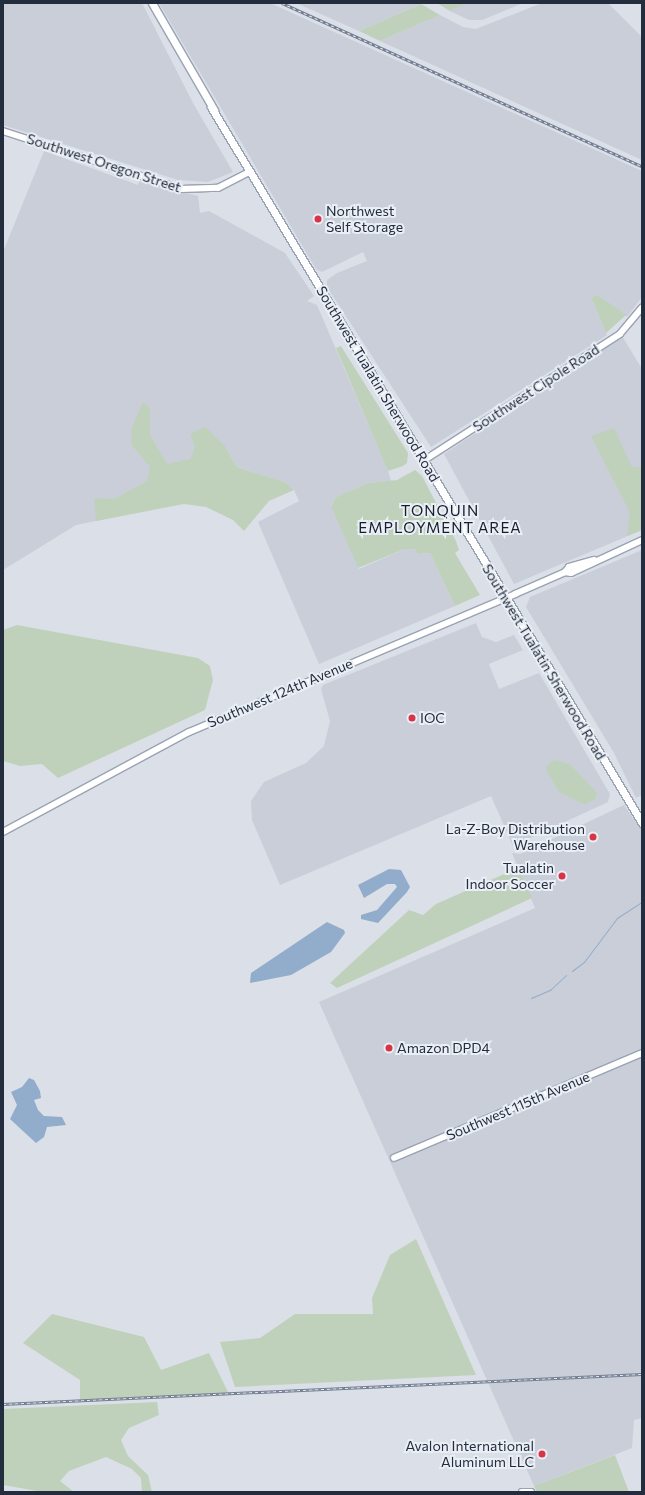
<!DOCTYPE html>
<style>
body{margin:0}
#map{position:relative;width:645px;height:1495px;overflow:hidden;background:#dbdfe7;font-family:Commissioner,sans-serif}
div>[style]{position:absolute}
[style*='--x']{left:calc(var(--x)*1px);top:calc(var(--y)*1px);width:calc(var(--w)*1px);rotate:calc(var(--a)*1deg)}
.built>*{inset:0;background:#c9ced9}
.green>*{inset:0;background:#c0d1bb}
.water>*{inset:0;background:#92accb}
.stream>*{height:1px;margin:-0.5px;padding:0 0.5px;transform-origin:0.5px;border-radius:0.5px;background:#92accb}
.roads{filter:drop-shadow(1px 0 #99a3b3) drop-shadow(-1px 0 #99a3b3) drop-shadow(0 1px #99a3b3) drop-shadow(0 -1px #99a3b3)}
.secondary>*{height:5.5px;margin:-2.75px;padding:0 2.75px;transform-origin:2.75px;border-radius:2.75px;background:#fff}
.primary>*{height:6px;margin:-3px;padding:0 3px;transform-origin:3px;border-radius:3px;background:#fff}
.highway>*{height:7px;margin:-3.5px;padding:0 3.5px;transform-origin:3.5px;border-radius:3.5px;background:#fff}
.rail>*{height:2.5px;margin-top:-1.25px;transform-origin:0;background:repeating-linear-gradient(90deg,#eaeef5 0 3px,#737e92 0 6px);box-sizing:border-box;border-block:1px solid #737e92}
.dots>*{width:11px;height:11px;translate:-50% -50%;box-sizing:border-box;border:2px solid #eaeef5;border-radius:50%}
span{translate:-50% -50%;white-space:nowrap;text-align:center;line-height:1.15;-webkit-text-stroke:4px #eaeef5;paint-order:stroke}
.street-label{font-size:14px;color:#242d3e}
.poi-label{font-size:14px;color:#242d3e}
.left{translate:0 -50%;text-align:left}
.right{translate:-100% -50%;text-align:right}
.neighbourhood-label{font-size:15px;color:#161e2e;letter-spacing:1px}
.frame{position:absolute;inset:0;border:4px solid #242d3e;pointer-events:none}
</style>
<div id="map">
<div class="built">
<i style="clip-path:polygon(3px 3px,142px 3px,193px 103px,233px 172px,208px 182px,178px 180px,3px 125px)"></i>
<i style="clip-path:polygon(159px 3px,270px 3px,642px 171px,642px 297px,627px 317px,598px 295px,591px 297px,607px 335px,431px 447px,327px 287px,327px 280px,337px 273px,367px 261px,363px 252px,322px 272px,316px 269px)"></i>
<i style="clip-path:polygon(296px 3px,423px 3px,359px 31px)"></i>
<i style="clip-path:polygon(468px 3px,523px 3px,482px 20px,469px 20px,450px 11px)"></i>
<i style="clip-path:polygon(542px 3px,608px 3px,642px 37px,642px 160px,380px 41px,440px 15px,463px 27px,476px 29px)"></i>
<i style="clip-path:polygon(44px 151px,138px 185px,139px 181px,198px 196px,200px 213px,209px 211px,285px 253px,314px 296px,307px 301px,317px 305px,388px 471px,391px 481px,368px 483px,336px 497px,331px 505px,359px 569px,405px 549px,415px 549px,418px 554px,430px 553px,455px 606px,319px 664px,258px 522px,299px 501px,294px 490px,285px 482px,237px 467px,225px 446px,228px 480px,150px 510px,76px 525px,3px 570px,3px 252px)"></i>
<i style="clip-path:polygon(622px 336px,642px 369px,642px 530px,514px 584px,444px 454px)"></i>
<i style="clip-path:polygon(642px 550px,642px 795px,636px 798px,614px 753px,526px 607px,530px 597px)"></i>
<i style="clip-path:polygon(476px 623px,482px 637px,496px 642px,514px 635px,523px 650px,489px 664px,499px 689px,539px 673px,610px 794px,608px 802px,513px 846px,491px 796px,280px 885px,252px 820px,251px 801px,264px 782px,306px 763px,324px 746px,330px 721px,321px 689px,323px 685px)"></i>
<i style="clip-path:polygon(624px 805px,642px 831px,642px 1418px,634px 1420px,632px 1448px,534px 1486px,319px 1002px,535px 908px,512px 853px,520px 854px)"></i>
</div>
<div class="green">
<i style="clip-path:polygon(437px 3px,468px 3px,450px 11px)"></i>
<i style="clip-path:polygon(421px 4px,440px 15px,380px 41px,359px 31px)"></i>
<i style="clip-path:polygon(598px 295px,626px 315px,606px 333px,591px 297px)"></i>
<i style="clip-path:polygon(341px 346px,408px 453px,407px 463px,403px 466px,388px 471px,384px 462px,336px 348px)"></i>
<i style="clip-path:polygon(143px 402px,150px 408px,150px 435px,167px 464px,190px 459px,195px 447px,190px 434px,205px 427px,225px 446px,237px 467px,285px 482px,294px 490px,269px 501px,244px 531px,233px 520px,206px 507px,184px 504px,96px 521px,94px 498px,114px 499px,147px 481px,150px 467px,131px 444px,132px 427px)"></i>
<i style="clip-path:polygon(614px 428px,632px 467px,642px 467px,642px 530px,627px 536px,630px 513px,591px 436px)"></i>
<i style="clip-path:polygon(415px 470px,422px 476px,456px 541px,459px 550px,455px 553px,480px 595px,455px 606px,430px 553px,418px 554px,415px 549px,405px 549px,358px 568px,331px 506px,336px 497px,368px 483px,397px 480px)"></i>
<i style="clip-path:polygon(17px 625px,198px 658px,210px 666px,213px 680px,205px 710px,58px 778px,42px 764px,20px 766px,3px 761px,3px 630px)"></i>
<i style="clip-path:polygon(554px 760px,570px 764px,597px 793px,596px 798px,585px 805px,559px 792px,547px 772px,546px 767px)"></i>
<i style="clip-path:polygon(518px 868px,532px 898px,337px 988px,330px 983px,409px 910px,423px 915px,436px 904px)"></i>
<i style="clip-path:polygon(416px 1239px,476px 1375px,235px 1387px,220px 1342px,260px 1338px,295px 1314px,373px 1314px,372px 1298px,390px 1255px)"></i>
<i style="clip-path:polygon(52px 1314px,144px 1337px,161px 1370px,209px 1353px,229px 1394px,80px 1401px,80px 1380px,23px 1343px)"></i>
<i style="clip-path:polygon(157px 1402px,159px 1415px,129px 1428px,121px 1440px,128px 1456px,148px 1475px,152px 1492px,142px 1492px,141px 1478px,132px 1469px,106px 1457px,69px 1471px,60px 1481px,74px 1492px,43px 1492px,3px 1485px,3px 1409px)"></i>
<i style="clip-path:polygon(615px 1455px,629px 1492px,537px 1492px,534px 1486px)"></i>
</div>
<div class="water">
<i style="clip-path:polygon(389px 869px,401px 870px,410px 887px,407px 892px,378px 923px,361px 919px,361px 915px,377px 910px,397px 887px,395px 884px,387px 884px,364px 898px,358px 885px)"></i>
<i style="clip-path:polygon(327px 922px,344px 930px,345px 933px,331px 952px,291px 975px,250px 983px,251px 973px)"></i>
<i style="clip-path:polygon(29px 1078px,34px 1080px,40px 1091px,41px 1098px,34px 1100px,38px 1110px,44px 1116px,62px 1117px,66px 1125px,47px 1127px,44px 1137px,36px 1143px,10px 1119px,17px 1105px,11px 1092px,22px 1087px)"></i>
</div>
<div class="stream">
<i style="--x:572;--y:971;--w:15;--a:-37"></i>
<i style="--x:584;--y:962;--w:55;--a:-53.1"></i>
<i style="--x:617;--y:918;--w:30;--a:-33"></i>
<i style="--x:531;--y:998;--w:21;--a:-23"></i>
<i style="--x:550;--y:990;--w:22;--a:-43"></i>
<i style="--x:641;--y:1482;--w:2;--a:-63"></i>
</div>
<div class="roads">
<div class="secondary">
<i style="--x:3;--y:131;--w:187;--a:18"></i>
<i style="--x:181;--y:189;--w:37;--a:-2"></i>
<i style="--x:218;--y:188;--w:36;--a:-27"></i>
<i style="--x:423;--y:461;--w:234;--a:-32.8"></i>
<i style="--x:620;--y:334;--w:34;--a:-50"></i>
<i style="--x:394;--y:1158;--w:269;--a:-22.9"></i>
<i style="--x:522;--y:1492;--w:9;--a:0"></i>
</div>
<div class="primary">
<i style="--x:565;--y:572;--w:6;--a:9"></i>
<i style="--x:571;--y:573;--w:78;--a:-24.9"></i>
<i style="--x:3;--y:832;--w:211;--a:-28.3"></i>
<i style="--x:189;--y:732;--w:354;--a:-22.9"></i>
<i style="--x:515;--y:594;--w:55;--a:-23.7"></i>
<i style="--x:565;--y:572;--w:6;--a:-51"></i>
<i style="--x:569;--y:567;--w:26;--a:-16"></i>
</div>
<div class="highway">
<i style="--x:152;--y:3;--w:124;--a:59.9"></i>
<i style="--x:211;--y:107;--w:836;--a:58.95"></i>
</div>
</div>
<div class="rail">
<i style="--x:282;--y:3;--w:395;--a:24.4"></i>
<i style="--x:3;--y:1404;--w:640;--a:-2.69"></i>
</div>
<div class="dots">
<i style="left:318px;top:219px;background:#d93347"></i>
<i style="left:412px;top:718px;background:#d93347"></i>
<i style="left:593px;top:837px;background:#d93347"></i>
<i style="left:562px;top:876px;background:#d93347"></i>
<i style="left:389px;top:1048px;background:#d93347"></i>
<i style="left:542px;top:1454px;background:#d93347"></i>
</div>
<div class="street-label">
<span style="left:104px;top:163px;rotate:18deg">Southwest Oregon Street</span>
<span style="left:378px;top:384px;rotate:59deg">Southwest Tualatin Sherwood Road</span>
<span style="left:536px;top:388px;rotate:-33deg">Southwest Cipole Road</span>
<span style="left:544px;top:662px;rotate:59deg">Southwest Tualatin Sherwood Road</span>
<span style="left:280px;top:693px;rotate:-23deg">Southwest 124th Avenue</span>
<span style="left:518px;top:1106px;rotate:-23deg">Southwest 115th Avenue</span>
</div>
<div class="poi-label">
<span class="left" style="left:326px;top:219px">Northwest<br>Self Storage</span>
<span class="left" style="left:420px;top:718px">IOC</span>
<span class="right" style="left:585px;top:837px">La-Z-Boy Distribution<br>Warehouse</span>
<span class="right" style="left:554px;top:876px">Tualatin<br>Indoor Soccer</span>
<span class="left" style="left:397px;top:1048px">Amazon DPD4</span>
<span class="right" style="left:534px;top:1454px">Avalon International<br>Aluminum LLC</span>
</div>
<div class="neighbourhood-label">
<span style="left:440px;top:519px">TONQUIN<br>EMPLOYMENT AREA</span>
</div>
<div class="frame"></div>
</div>
